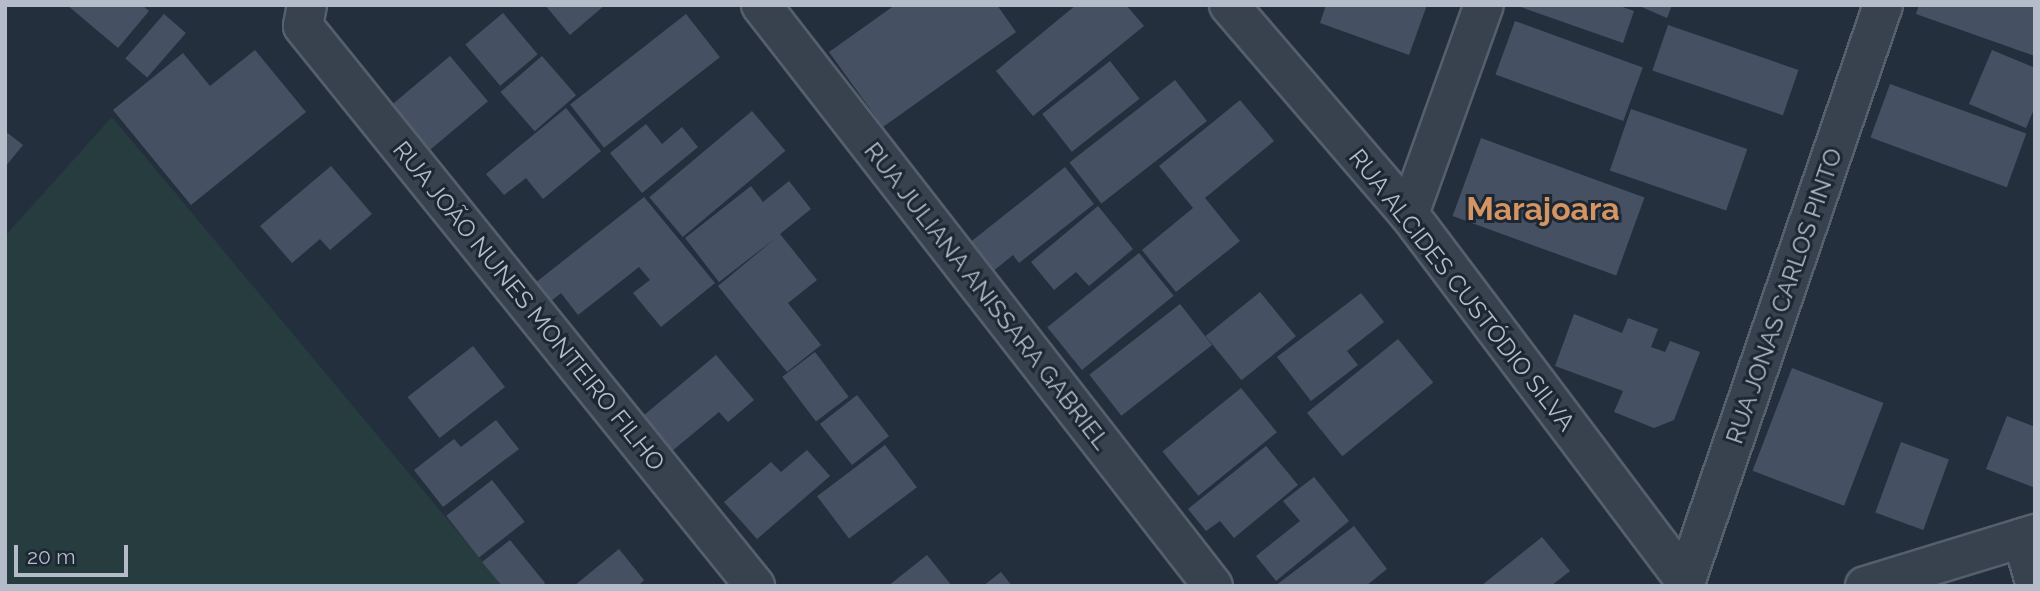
<!DOCTYPE html>
<meta charset="utf-8">
<style>
body{margin:0}
#map{position:relative;width:2040px;height:591px;overflow:hidden;background:#242f3e;font-family:Raleway,sans-serif}
div>[style]{position:absolute}
[style*='--x']{left:calc(var(--x)*1px);top:calc(var(--y)*1px);width:calc(var(--w)*1px);rotate:calc(var(--a)*1deg)}
.green>*{inset:0;background:#263c3f}
.building>*{inset:0;background:#455162;transform-origin:0 0}
.roads{filter:drop-shadow(2px 0 #565f6c) drop-shadow(-2px 0 #565f6c) drop-shadow(0 2px #565f6c) drop-shadow(0 -2px #565f6c)}
.street>*{height:38px;margin:-19px;padding:0 19px;transform-origin:19px;border-radius:19px;background:#38414e}
span{translate:-50% -50%;white-space:nowrap;text-align:center;line-height:1.15;-webkit-text-stroke:6px #1d2633;paint-order:stroke}
.street-label{font-size:24px;color:#b4bcc9}
.district-label{font-size:32px;color:#d59563;font-weight:700}
.frame{position:absolute;inset:0;border:7px solid #b4bcc9;pointer-events:none}
.scale{position:absolute;left:14px;top:545px;width:114px;height:32px;box-sizing:border-box;border:4px solid #b4bcc9;border-top:0;padding-left:9px;font-size:21px;line-height:24px;white-space:nowrap;color:#b4bcc9;-webkit-text-stroke:5px #1d2633;paint-order:stroke}
</style>
<div id="map">
<div class="green">
<i style="clip-path:polygon(112px 117px,503px 586px,5px 586px,5px 236px)"></i>
</div>
<div class="building">
<i style="clip-path:polygon(67px 5px,142px 5px,149px 11px,118px 48px)"></i>
<i style="clip-path:polygon(545px 5px,605px 5px,570px 35px)"></i>
<i style="clip-path:polygon(895px 5px,997px 5px,1016px 32px,883px 127px,829px 52px)"></i>
<i style="clip-path:polygon(1076px 5px,1126px 5px,1144px 26px,1033px 116px,996px 71px)"></i>
<i style="clip-path:polygon(1326px 5px,1427px 5px,1409px 55px,1320px 23px)"></i>
<i style="clip-path:polygon(1515px 5px,1617px 5px,1634px 11px,1623px 43px)"></i>
<i style="clip-path:polygon(1637px 5px,1672px 5px,1667px 18px)"></i>
<i style="clip-path:polygon(1919px 5px,2035px 5px,2035px 56px,1916px 14px)"></i>
<i style="left:503px;top:13px;width:54px;height:49px;rotate:50deg"></i>
<i style="left:164px;top:14px;width:29px;height:59px;rotate:41deg"></i>
<i style="left:686px;top:14px;width:55px;height:147px;rotate:52deg"></i>
<i style="left:1515px;top:21px;width:136px;height:57px;rotate:20deg"></i>
<i style="left:1668px;top:25px;width:138px;height:48px;rotate:19deg"></i>
<i style="clip-path:polygon(255px 50px,306px 112px,191px 205px,113px 110px,183px 53px,210px 86px)"></i>
<i style="clip-path:polygon(1992px 50px,2035px 68px,2035px 107px,2026px 128px,1969px 104px)"></i>
<i style="left:450px;top:56px;width:59px;height:93px;rotate:50deg"></i>
<i style="left:542px;top:56px;width:52px;height:55px;rotate:49deg"></i>
<i style="left:1110px;top:61px;width:48px;height:86px;rotate:52deg"></i>
<i style="left:1175px;top:80px;width:52px;height:134px;rotate:52deg"></i>
<i style="left:1890px;top:84px;width:145px;height:57px;rotate:20deg"></i>
<i style="clip-path:polygon(1240px 100px,1274px 141px,1205px 198px,1240px 241px,1176px 292px,1142px 250px,1193px 208px,1159px 166px)"></i>
<i style="clip-path:polygon(566px 108px,601px 151px,543px 199px,526px 178px,504px 195px,486px 174px)"></i>
<i style="left:1631px;top:109px;width:123px;height:65px;rotate:19deg"></i>
<i style="left:752px;top:111px;width:52px;height:134px;rotate:50deg"></i>
<i style="clip-path:polygon(646px 124px,662px 144px,682px 127px,698px 147px,642px 193px,610px 153px)"></i>
<i style="clip-path:polygon(5px 131px,23px 145px,5px 167px)"></i>
<i style="left:1481px;top:138px;width:174px;height:83px;rotate:20deg"></i>
<i style="clip-path:polygon(331px 166px,372px 214px,330px 250px,320px 239px,292px 263px,260px 226px)"></i>
<i style="clip-path:polygon(1065px 167px,1094px 204px,1019px 263px,1013px 255px,986px 277px,963px 248px)"></i>
<i style="clip-path:polygon(789px 181px,811px 209px,780px 234px,817px 280px,788px 303px,821px 345px,787px 372px,718px 286px,777px 237px,719px 282px,685px 238px,751px 186px,763px 202px)"></i>
<i style="clip-path:polygon(644px 197px,715px 283px,661px 327px,633px 293px,650px 280px,639px 267px,578px 315px,561px 293px,545px 306px,530px 287px)"></i>
<i style="clip-path:polygon(1098px 206px,1133px 249px,1089px 286px,1076px 272px,1054px 290px,1031px 262px)"></i>
<i style="left:1139px;top:253px;width:55px;height:118px;rotate:51deg"></i>
<i style="left:1260px;top:292px;width:57px;height:70px;rotate:51deg"></i>
<i style="clip-path:polygon(1361px 293px,1384px 322px,1347px 351px,1358px 365px,1311px 401px,1277px 357px)"></i>
<i style="left:1180px;top:304px;width:52px;height:115px;rotate:52deg"></i>
<i style="clip-path:polygon(1574px 314px,1622px 333px,1628px 318px,1658px 329px,1651px 347px,1665px 352px,1670px 341px,1700px 352px,1674px 420px,1654px 428px,1614px 412px,1623px 391px,1555px 366px)"></i>
<i style="left:1398px;top:339px;width:56px;height:117px;rotate:51deg"></i>
<i style="left:473px;top:346px;width:52px;height:83px;rotate:52deg"></i>
<i style="left:815px;top:352px;width:56px;height:41px;rotate:53deg"></i>
<i style="clip-path:polygon(716px 355px,754px 400px,728px 422px,719px 412px,660px 461px,631px 426px)"></i>
<i style="left:1792px;top:368px;width:98px;height:110px;rotate:21deg"></i>
<i style="left:1241px;top:388px;width:57px;height:101px;rotate:51deg"></i>
<i style="left:857px;top:395px;width:52px;height:47px;rotate:52deg"></i>
<i style="clip-path:polygon(2007px 416px,2035px 427px,2035px 488px,1986px 469px)"></i>
<i style="clip-path:polygon(496px 420px,519px 449px,443px 507px,414px 470px,454px 439px,461px 447px)"></i>
<i style="left:1901px;top:442px;width:51px;height:75px;rotate:20deg"></i>
<i style="left:885px;top:445px;width:53px;height:85px;rotate:53deg"></i>
<i style="clip-path:polygon(1266px 446px,1298px 485px,1234px 538px,1220px 521px,1206px 531px,1188px 509px)"></i>
<i style="clip-path:polygon(807px 450px,830px 476px,757px 539px,724px 502px,771px 462px,781px 472px)"></i>
<i style="clip-path:polygon(1314px 477px,1349px 521px,1276px 581px,1256px 556px,1300px 521px,1283px 501px)"></i>
<i style="left:492px;top:480px;width:53px;height:58px;rotate:52deg"></i>
<i style="clip-path:polygon(1354px 526px,1387px 569px,1366px 586px,1275px 586px)"></i>
<i style="clip-path:polygon(1542px 537px,1570px 571px,1551px 586px,1481px 586px)"></i>
<i style="clip-path:polygon(510px 540px,545px 583px,542px 586px,502px 586px,482px 562px)"></i>
<i style="clip-path:polygon(619px 549px,644px 580px,638px 586px,574px 586px)"></i>
<i style="clip-path:polygon(927px 555px,952px 586px,888px 586px)"></i>
<i style="clip-path:polygon(1001px 572px,1012px 586px,983px 586px)"></i>
</div>
<div class="roads">
<div class="street">
<i style="--x:307;--y:5;--w:21;--a:101"></i>
<i style="--x:303;--y:26;--w:720;--a:51.09"></i>
<i style="--x:761;--y:5;--w:736;--a:52.12"></i>
<i style="--x:1229;--y:5;--w:276;--a:49.3"></i>
<i style="--x:1409;--y:214;--w:460;--a:53"></i>
<i style="--x:1409;--y:214;--w:222;--a:-70.3"></i>
<i style="--x:2022;--y:538;--w:46;--a:73.5"></i>
<i style="--x:1684;--y:586;--w:614;--a:-71.09"></i>
<i style="--x:1865;--y:586;--w:178;--a:-17"></i>
</div>
</div>
<div class="street-label">
<span style="left:1462px;top:290px;rotate:52deg">RUA ALCIDES CUSTÓDIO SILVA</span>
<span style="left:987px;top:296px;rotate:52deg">RUA JULIANA ANISSARA GABRIEL</span>
<span style="left:1784px;top:296px;rotate:-71deg">RUA JONAS CARLOS PINTO</span>
<span style="left:529px;top:306px;rotate:51deg">RUA JOÃO NUNES MONTEIRO FILHO</span>
</div>
<div class="district-label">
<span style="left:1543px;top:209px">Marajoara</span>
</div>
<div class="frame"></div>
<div class="scale">20 m</div>
</div>
